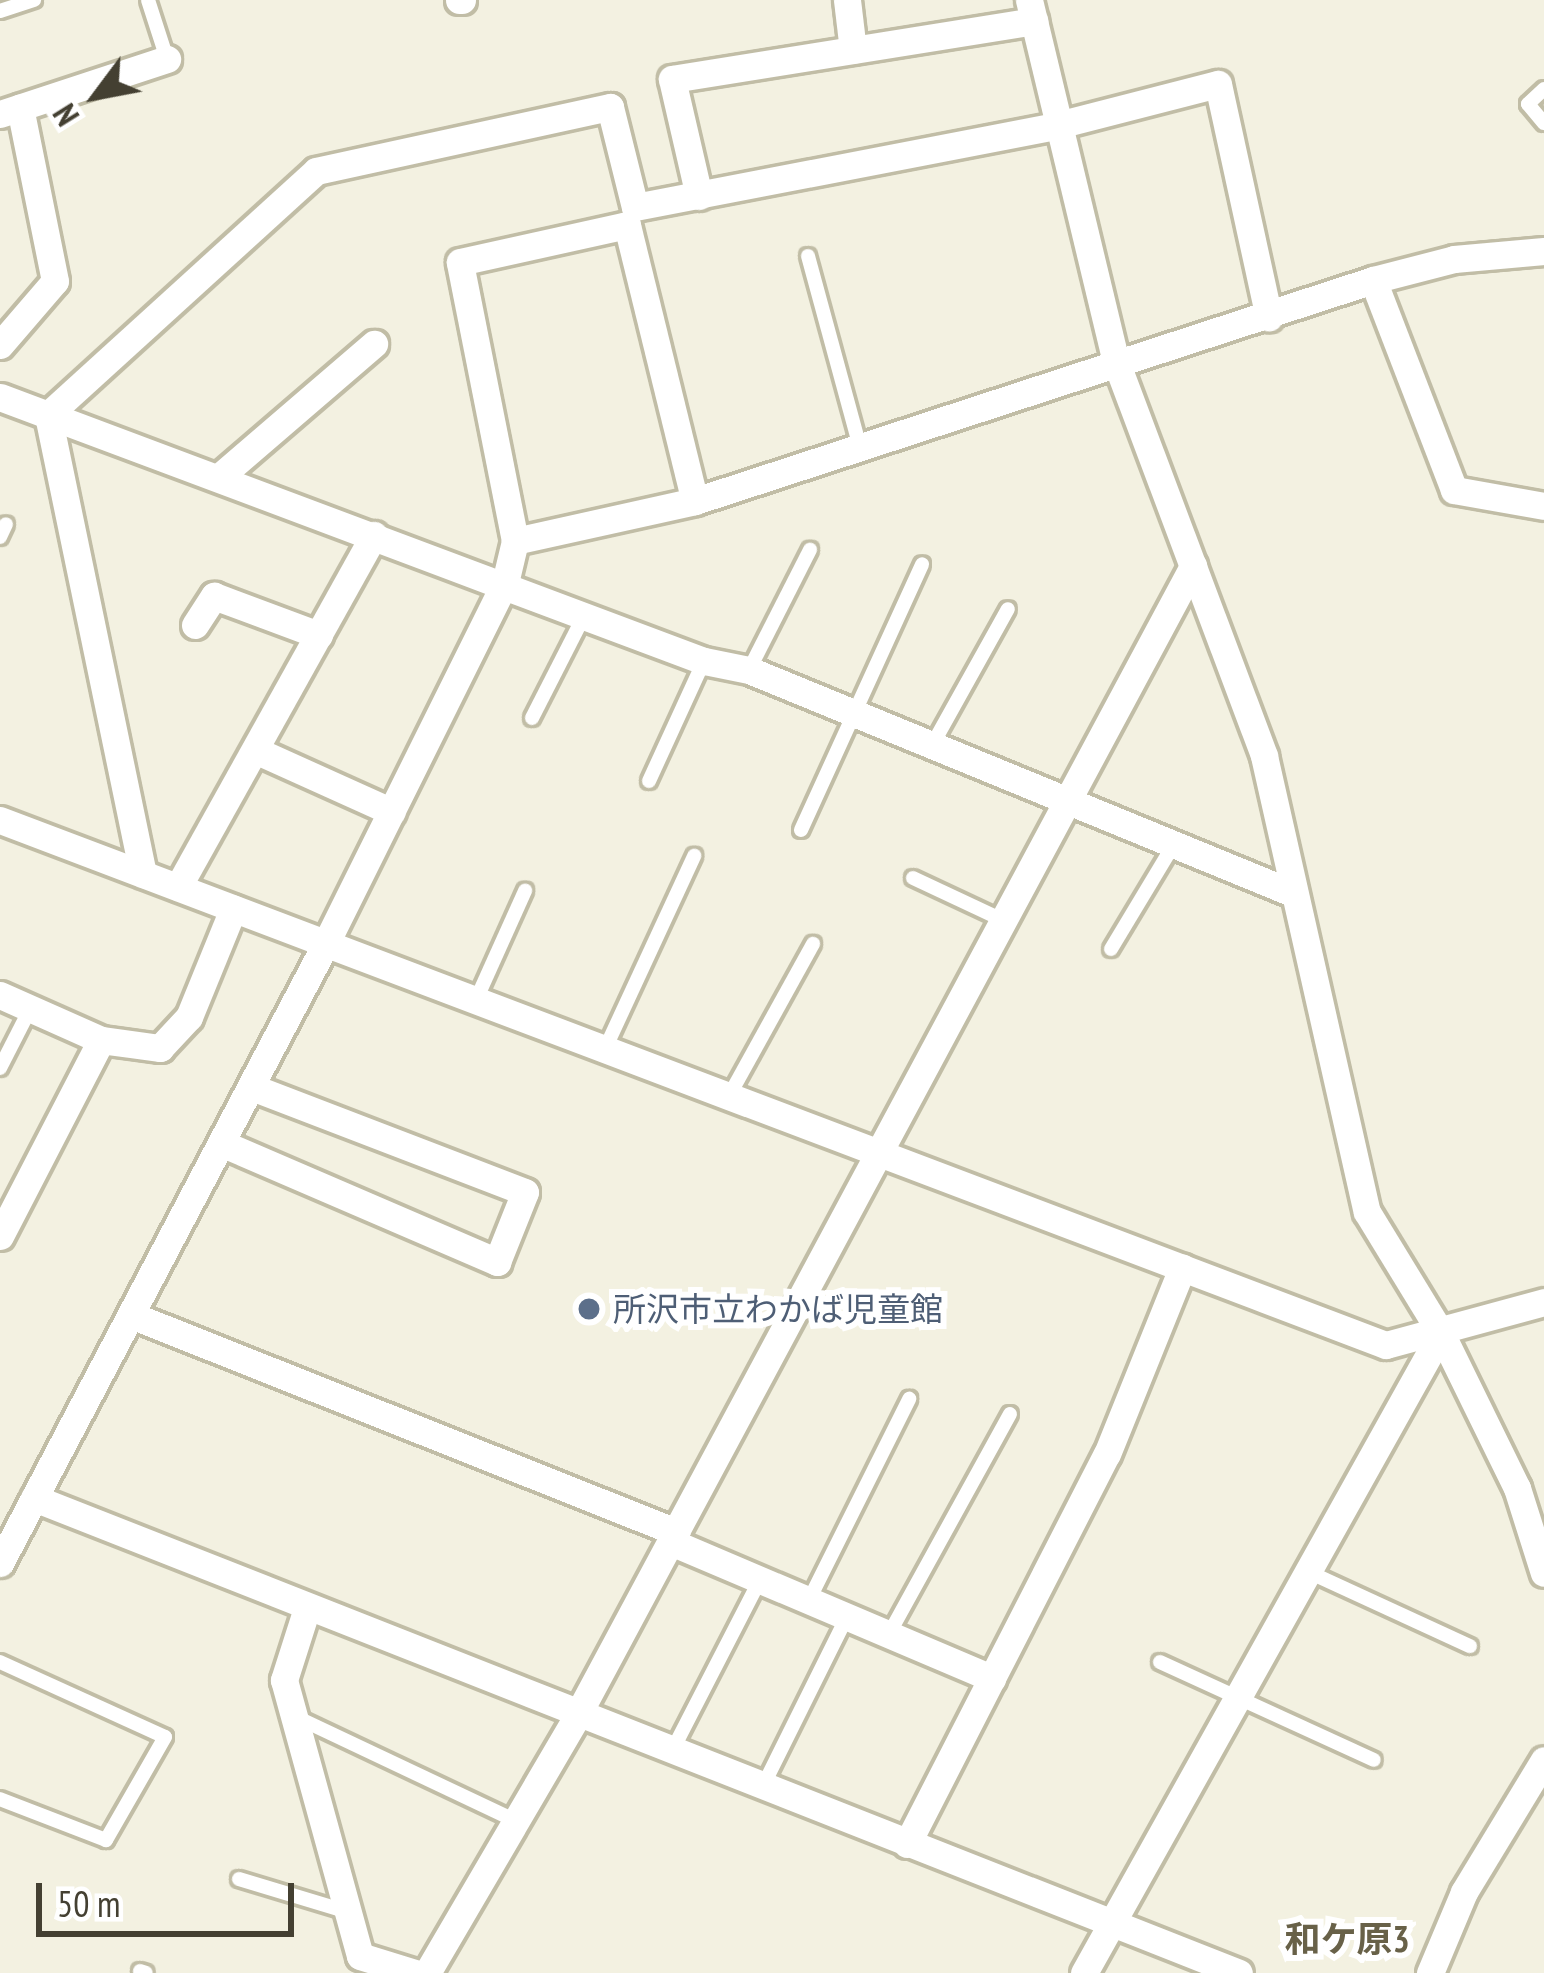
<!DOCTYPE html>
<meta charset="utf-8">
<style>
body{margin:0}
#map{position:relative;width:1544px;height:1973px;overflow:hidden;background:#f3f1e1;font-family:"PT Sans Narrow","Noto Sans JP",sans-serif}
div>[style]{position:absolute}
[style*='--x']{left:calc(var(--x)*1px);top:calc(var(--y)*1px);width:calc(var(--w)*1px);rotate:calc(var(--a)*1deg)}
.roads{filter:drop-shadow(3px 0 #c1bda6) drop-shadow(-3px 0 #c1bda6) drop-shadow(0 3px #c1bda6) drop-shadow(0 -3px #c1bda6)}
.service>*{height:14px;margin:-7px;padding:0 7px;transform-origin:7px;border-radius:7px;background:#fff}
.minor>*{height:27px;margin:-13.5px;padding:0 13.5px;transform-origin:13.5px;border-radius:13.5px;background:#fff}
.dots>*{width:33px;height:33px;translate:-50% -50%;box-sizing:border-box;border:6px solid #fff;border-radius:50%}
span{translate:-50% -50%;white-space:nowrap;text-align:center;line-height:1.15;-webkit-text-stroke:12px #fff;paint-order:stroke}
.service-label{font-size:33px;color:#4e5e75}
.left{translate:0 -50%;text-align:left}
.neighbourhood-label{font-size:36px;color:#686148;font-weight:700}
.north{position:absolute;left:36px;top:36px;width:120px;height:120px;-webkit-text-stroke:9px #fff;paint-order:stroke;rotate:238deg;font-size:33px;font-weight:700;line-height:48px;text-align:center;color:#444032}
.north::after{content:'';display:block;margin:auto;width:42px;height:54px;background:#444032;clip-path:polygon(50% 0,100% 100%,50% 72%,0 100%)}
.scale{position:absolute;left:36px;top:1883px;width:258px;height:54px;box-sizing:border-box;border:6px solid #444032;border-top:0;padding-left:15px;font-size:36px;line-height:42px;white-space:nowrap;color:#444032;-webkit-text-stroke:9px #fff;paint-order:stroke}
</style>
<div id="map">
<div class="roads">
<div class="service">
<i style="--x:148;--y:0;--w:62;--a:72.1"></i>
<i style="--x:0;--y:11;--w:36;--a:-18"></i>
<i style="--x:1544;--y:89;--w:22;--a:137"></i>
<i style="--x:1528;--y:104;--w:25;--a:50"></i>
<i style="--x:808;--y:256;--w:195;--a:74.8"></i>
<i style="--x:0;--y:537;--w:14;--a:-65"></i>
<i style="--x:749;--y:670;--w:135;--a:-63.1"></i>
<i style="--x:532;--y:718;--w:117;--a:-63"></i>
<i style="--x:930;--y:749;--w:160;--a:-60.9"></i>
<i style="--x:649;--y:781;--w:132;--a:-65.4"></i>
<i style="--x:801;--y:830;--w:292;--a:-65.5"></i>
<i style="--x:913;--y:878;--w:102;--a:25.1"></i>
<i style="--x:1111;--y:949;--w:120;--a:-59"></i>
<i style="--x:476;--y:1000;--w:120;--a:-65.8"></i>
<i style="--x:605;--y:1049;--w:213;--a:-65.2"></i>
<i style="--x:0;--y:1068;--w:66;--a:-63"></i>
<i style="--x:729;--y:1096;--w:174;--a:-61.1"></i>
<i style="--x:1311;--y:1573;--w:175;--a:24.7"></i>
<i style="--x:809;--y:1600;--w:225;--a:-63.5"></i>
<i style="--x:889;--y:1634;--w:251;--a:-61.2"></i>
<i style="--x:0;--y:1662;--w:181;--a:24.4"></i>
<i style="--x:165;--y:1737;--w:119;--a:119.8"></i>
<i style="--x:106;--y:1840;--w:114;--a:-158.9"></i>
<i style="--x:1160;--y:1662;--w:235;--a:24.6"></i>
<i style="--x:294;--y:1716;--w:246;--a:25.3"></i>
<i style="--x:671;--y:1753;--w:195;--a:-62.8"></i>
<i style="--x:762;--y:1788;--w:191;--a:-63.6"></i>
<i style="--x:239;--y:1879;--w:114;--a:16.8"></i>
<i style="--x:140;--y:1971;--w:6;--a:18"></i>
</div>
<div class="minor">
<i style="--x:459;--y:0;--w:3;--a:0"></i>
<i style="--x:847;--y:0;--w:50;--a:83.2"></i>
<i style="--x:1029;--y:0;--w:369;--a:76.5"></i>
<i style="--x:1115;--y:359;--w:424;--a:69.4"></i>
<i style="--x:1264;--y:756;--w:467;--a:77.3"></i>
<i style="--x:1367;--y:1212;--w:142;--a:58.6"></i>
<i style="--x:1441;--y:1333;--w:173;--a:63.9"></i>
<i style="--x:1517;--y:1488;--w:89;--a:72.4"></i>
<i style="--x:0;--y:114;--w:176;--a:-18.2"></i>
<i style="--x:699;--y:196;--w:120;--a:-103"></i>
<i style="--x:672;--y:79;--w:367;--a:-9.1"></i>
<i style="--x:1373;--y:280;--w:225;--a:68.9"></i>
<i style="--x:1454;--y:490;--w:91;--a:10.1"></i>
<i style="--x:0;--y:345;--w:84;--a:-49.3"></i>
<i style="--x:55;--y:281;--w:177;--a:-101.4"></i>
<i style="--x:0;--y:397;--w:752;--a:20.56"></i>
<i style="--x:704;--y:661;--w:46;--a:11.3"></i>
<i style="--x:749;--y:670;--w:585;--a:22.31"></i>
<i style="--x:218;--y:478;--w:206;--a:-40.7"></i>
<i style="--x:515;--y:541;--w:284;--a:-101.2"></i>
<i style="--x:460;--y:262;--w:171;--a:-12.5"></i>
<i style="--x:627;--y:225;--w:284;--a:76.2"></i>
<i style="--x:195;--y:625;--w:35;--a:-57"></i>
<i style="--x:214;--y:596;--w:112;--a:20.4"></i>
<i style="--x:255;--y:750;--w:150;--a:24.3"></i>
<i style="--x:0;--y:820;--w:1482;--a:20.75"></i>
<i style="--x:1386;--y:1345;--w:164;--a:-15.2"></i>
<i style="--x:143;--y:874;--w:469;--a:-101.7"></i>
<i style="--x:48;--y:415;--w:362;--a:-42.3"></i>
<i style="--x:316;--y:171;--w:301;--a:-12.3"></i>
<i style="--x:610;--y:107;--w:103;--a:76"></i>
<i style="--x:635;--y:207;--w:427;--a:-10.9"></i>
<i style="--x:1054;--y:126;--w:169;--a:-14.4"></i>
<i style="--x:1218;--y:84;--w:239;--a:77.7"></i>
<i style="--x:178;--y:887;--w:403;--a:-60.9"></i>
<i style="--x:0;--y:995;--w:111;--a:24"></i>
<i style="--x:101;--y:1040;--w:60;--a:7.7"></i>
<i style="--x:160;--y:1048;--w:42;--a:-46.9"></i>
<i style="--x:189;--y:1017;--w:117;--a:-67.8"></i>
<i style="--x:221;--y:1143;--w:301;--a:23.3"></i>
<i style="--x:497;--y:1262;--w:75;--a:-68.2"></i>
<i style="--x:525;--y:1192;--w:293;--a:-159"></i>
<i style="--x:0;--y:1236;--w:220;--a:-62.7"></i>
<i style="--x:131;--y:1315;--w:587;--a:21.71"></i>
<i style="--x:34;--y:1498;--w:1295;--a:21.51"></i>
<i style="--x:671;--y:1542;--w:349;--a:23"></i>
<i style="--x:0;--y:1563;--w:700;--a:-62.26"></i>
<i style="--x:326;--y:943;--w:402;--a:-63.6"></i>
<i style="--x:505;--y:583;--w:43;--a:-76.6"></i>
<i style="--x:515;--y:541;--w:184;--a:-12.5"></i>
<i style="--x:695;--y:501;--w:713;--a:-18.05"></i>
<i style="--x:1373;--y:280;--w:84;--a:-14.5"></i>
<i style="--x:1454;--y:259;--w:90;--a:-5.1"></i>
<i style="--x:307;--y:1608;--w:76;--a:107.7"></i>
<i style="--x:284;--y:1680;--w:286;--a:74.6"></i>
<i style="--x:360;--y:1956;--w:58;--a:17.2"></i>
<i style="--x:907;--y:1844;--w:438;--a:-62.9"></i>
<i style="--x:1107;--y:1454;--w:201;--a:-68"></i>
<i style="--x:427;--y:1973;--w:298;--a:-59.7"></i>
<i style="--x:577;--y:1716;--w:1305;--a:-61.82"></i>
<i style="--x:1084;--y:1973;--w:733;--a:-60.85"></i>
<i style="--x:1430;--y:1973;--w:88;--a:-67.2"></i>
<i style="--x:1464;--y:1892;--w:154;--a:-58.8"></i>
</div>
</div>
<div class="dots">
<i style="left:589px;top:1309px;background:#5c6f8a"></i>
</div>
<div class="service-label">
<span class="left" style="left:613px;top:1309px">所沢市立わかば児童館</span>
</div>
<div class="neighbourhood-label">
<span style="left:1347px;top:1939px">和ケ原3</span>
</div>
<div class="north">N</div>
<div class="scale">50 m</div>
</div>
